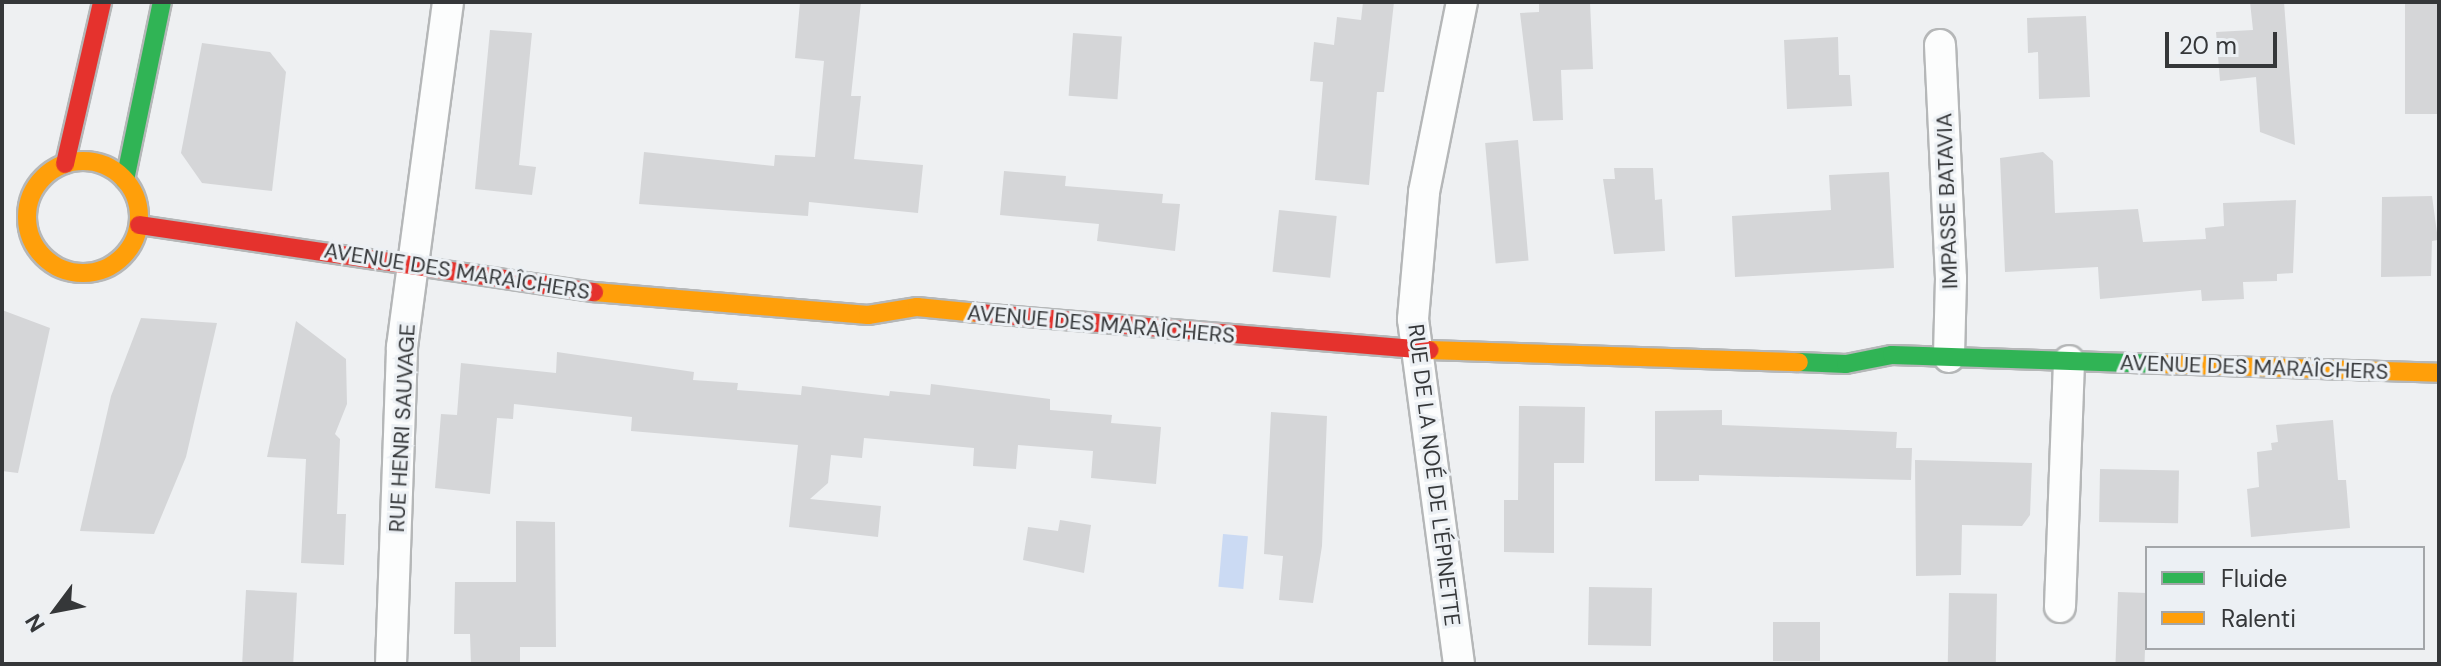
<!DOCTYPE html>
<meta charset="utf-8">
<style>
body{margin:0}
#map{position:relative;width:2441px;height:666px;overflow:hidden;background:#eef0f2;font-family:"DM Sans",sans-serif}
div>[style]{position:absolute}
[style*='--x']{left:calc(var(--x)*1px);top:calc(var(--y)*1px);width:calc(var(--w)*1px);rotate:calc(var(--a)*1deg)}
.water>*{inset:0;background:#cbdaf3;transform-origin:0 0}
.building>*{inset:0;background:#d5d6d8;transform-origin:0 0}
.roads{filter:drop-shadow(2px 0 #b5b7b8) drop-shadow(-2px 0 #b5b7b8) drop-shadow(0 2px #b5b7b8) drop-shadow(0 -2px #b5b7b8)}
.street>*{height:30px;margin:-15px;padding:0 15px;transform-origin:15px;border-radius:15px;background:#fcfdfd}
.fast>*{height:18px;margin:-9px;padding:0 9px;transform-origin:9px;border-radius:9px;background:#30b455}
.slow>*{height:18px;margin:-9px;padding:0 9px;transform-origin:9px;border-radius:9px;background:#ff9f0a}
.slow>.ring{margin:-9px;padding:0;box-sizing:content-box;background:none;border:18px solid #ff9f0a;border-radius:50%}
.jam>*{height:18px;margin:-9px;padding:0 9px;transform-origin:9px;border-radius:9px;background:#e5322d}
span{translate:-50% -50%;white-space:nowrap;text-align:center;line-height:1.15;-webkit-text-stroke:6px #ecf0f4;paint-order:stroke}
.street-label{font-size:22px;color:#353739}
.frame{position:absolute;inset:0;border:4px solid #353739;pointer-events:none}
.legend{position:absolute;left:2145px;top:546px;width:280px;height:104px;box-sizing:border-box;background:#ecf0f4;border:2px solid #a3a6a9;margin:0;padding:10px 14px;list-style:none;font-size:24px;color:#353739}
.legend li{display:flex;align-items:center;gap:16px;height:40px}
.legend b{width:40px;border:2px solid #a3a6a9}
.north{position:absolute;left:16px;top:570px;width:80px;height:80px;-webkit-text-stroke:6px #ecf0f4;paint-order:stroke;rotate:238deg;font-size:22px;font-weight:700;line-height:32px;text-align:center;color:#353739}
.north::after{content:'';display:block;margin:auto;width:28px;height:36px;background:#353739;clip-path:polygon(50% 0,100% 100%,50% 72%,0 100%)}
.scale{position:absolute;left:2165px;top:32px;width:112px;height:36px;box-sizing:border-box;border:4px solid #353739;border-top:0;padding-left:10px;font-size:24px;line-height:28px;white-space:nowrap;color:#353739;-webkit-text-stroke:6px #ecf0f4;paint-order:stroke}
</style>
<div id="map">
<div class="water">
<i style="left:1223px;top:534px;width:25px;height:53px;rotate:5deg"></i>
</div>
<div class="building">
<i style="clip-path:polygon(800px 2px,861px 2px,851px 96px,861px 96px,854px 159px,923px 165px,918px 213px,809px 202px,808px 216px,639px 204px,644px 152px,774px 166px,775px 155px,815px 157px,824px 61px,795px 58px)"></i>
<i style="clip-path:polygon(1363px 2px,1394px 2px,1384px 92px,1377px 92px,1369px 185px,1315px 180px,1323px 82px,1310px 81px,1314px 42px,1334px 45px,1337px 17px,1361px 20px)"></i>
<i style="clip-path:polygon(1539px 2px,1590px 2px,1593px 69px,1561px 70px,1563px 120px,1533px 121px,1520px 13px,1539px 12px)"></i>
<i style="clip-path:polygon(2250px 2px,2284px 2px,2295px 145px,2260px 132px,2256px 77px,2220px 81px,2216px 32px,2253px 30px)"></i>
<i style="left:2405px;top:2px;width:34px;height:112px"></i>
<i style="clip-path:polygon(2086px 16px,2090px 97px,2039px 99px,2038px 52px,2028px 53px,2027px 18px)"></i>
<i style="clip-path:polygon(490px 30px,532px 33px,519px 165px,536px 167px,532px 195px,475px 189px)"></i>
<i style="left:1073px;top:33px;width:49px;height:63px;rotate:4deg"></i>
<i style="clip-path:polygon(1838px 37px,1839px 75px,1850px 75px,1852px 106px,1787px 109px,1784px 40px)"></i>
<i style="clip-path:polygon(202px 43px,270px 52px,286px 72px,272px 191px,202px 183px,181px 153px)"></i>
<i style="left:1518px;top:140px;width:121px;height:33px;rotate:85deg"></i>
<i style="clip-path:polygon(2043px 152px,2053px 161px,2055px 213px,2138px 209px,2143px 242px,2206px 239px,2205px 228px,2224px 226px,2223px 203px,2296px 200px,2293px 273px,2277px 274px,2277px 281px,2243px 282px,2244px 299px,2202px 301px,2201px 290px,2100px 299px,2098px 267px,2005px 272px,2000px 158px)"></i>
<i style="clip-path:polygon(1614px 168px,1653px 168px,1655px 200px,1662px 199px,1665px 251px,1614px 254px,1603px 179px,1615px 179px)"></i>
<i style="clip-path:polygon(1004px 171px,1066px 176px,1065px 186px,1163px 194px,1162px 203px,1180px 204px,1175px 251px,1097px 241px,1099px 224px,1000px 215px)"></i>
<i style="clip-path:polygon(1889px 172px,1894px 268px,1735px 277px,1732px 216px,1831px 210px,1829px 175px)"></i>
<i style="clip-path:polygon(2432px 196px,2438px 240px,2432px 241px,2431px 276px,2381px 277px,2382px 197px)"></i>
<i style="left:1279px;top:210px;width:58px;height:62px;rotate:6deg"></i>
<i style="clip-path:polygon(2px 310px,50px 328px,18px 473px,2px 471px)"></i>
<i style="clip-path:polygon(141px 318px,217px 323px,186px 457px,154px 534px,80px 531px,111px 396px)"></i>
<i style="clip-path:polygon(296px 321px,346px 359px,347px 404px,335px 434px,340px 439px,337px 514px,346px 514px,344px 565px,301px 563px,306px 459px,267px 457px)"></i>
<i style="clip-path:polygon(557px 352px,694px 372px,693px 380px,738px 383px,737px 390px,801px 395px,802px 386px,889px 396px,890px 391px,930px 395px,931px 384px,1050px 399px,1050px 410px,1112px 415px,1111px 423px,1161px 427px,1156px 484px,1091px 478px,1093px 451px,1018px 445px,1016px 469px,973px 466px,974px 448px,864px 438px,862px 458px,831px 455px,828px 483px,810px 499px,881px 506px,878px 537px,789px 527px,798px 445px,631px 431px,632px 417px,514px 404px,513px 419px,497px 418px,490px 494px,435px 488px,441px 414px,457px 415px,461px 363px,556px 373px)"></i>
<i style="clip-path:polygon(1519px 406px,1585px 407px,1584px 463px,1554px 463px,1554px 553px,1504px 552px,1504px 500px,1518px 500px)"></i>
<i style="clip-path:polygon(1722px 410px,1722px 425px,1897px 432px,1896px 448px,1912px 448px,1911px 480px,1699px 475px,1699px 481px,1655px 481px,1655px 411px)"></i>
<i style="clip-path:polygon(1271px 412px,1327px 416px,1322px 546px,1313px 603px,1279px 600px,1283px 556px,1264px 554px)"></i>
<i style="clip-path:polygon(2333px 420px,2338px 480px,2346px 480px,2350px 528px,2251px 537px,2247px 489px,2259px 487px,2257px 452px,2272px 450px,2271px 443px,2278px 442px,2276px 425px)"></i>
<i style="clip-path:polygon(1915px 460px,2032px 463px,2030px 515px,2022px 526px,1962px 525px,1961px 575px,1916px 576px)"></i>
<i style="left:2100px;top:469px;width:79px;height:53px;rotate:1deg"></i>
<i style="clip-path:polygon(1060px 520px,1091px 525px,1084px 573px,1023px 560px,1028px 527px,1058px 531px)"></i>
<i style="clip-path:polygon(516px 521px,555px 522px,556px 647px,520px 647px,520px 664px,471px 664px,470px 634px,454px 634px,455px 582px,516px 582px)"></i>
<i style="left:1589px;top:587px;width:63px;height:58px;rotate:1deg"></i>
<i style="left:246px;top:590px;width:51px;height:74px;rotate:3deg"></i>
<i style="left:2118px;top:592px;width:29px;height:70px;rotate:2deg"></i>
<i style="left:1949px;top:593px;width:48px;height:71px;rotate:1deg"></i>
<i style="left:1773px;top:622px;width:47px;height:39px"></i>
</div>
<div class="roads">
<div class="street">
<i style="--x:1940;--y:45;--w:234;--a:87.3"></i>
<i style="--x:1951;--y:279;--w:78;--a:91.5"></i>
<i style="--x:2060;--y:607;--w:246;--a:-87.9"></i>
<i style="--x:391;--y:664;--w:317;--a:-88"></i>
<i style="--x:402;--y:347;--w:348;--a:-82.4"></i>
<i style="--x:1459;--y:664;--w:348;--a:-97.6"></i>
<i style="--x:1413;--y:319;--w:127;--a:-85"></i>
<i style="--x:1424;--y:192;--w:194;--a:-78.7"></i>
</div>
<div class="fast">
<i style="--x:125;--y:180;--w:182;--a:-78.3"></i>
<i style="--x:1799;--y:362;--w:47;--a:2.4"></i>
<i style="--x:1846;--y:364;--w:47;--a:-11.1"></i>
<i style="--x:1892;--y:355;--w:268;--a:1.9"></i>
</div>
<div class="slow">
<i class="ring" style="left:27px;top:161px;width:94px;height:94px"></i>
<i style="--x:594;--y:292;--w:275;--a:4.8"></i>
<i style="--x:868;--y:315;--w:50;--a:-9.3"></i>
<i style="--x:917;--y:307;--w:61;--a:5.6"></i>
<i style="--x:1429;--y:350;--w:370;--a:1.9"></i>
<i style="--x:2160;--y:364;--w:279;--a:1.8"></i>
</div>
<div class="jam">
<i style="--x:65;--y:164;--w:166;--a:-77.1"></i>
<i style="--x:139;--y:225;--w:460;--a:8.4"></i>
<i style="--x:978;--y:313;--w:453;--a:4.7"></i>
</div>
</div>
<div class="street-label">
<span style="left:1947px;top:201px;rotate:-92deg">IMPASSE BATAVIA</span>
<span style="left:457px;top:271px;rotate:9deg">AVENUE DES MARAÎCHERS</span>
<span style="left:1101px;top:324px;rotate:5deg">AVENUE DES MARAÎCHERS</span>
<span style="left:2254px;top:367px;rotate:2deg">AVENUE DES MARAÎCHERS</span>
<span style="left:402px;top:428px;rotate:-87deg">RUE HENRI SAUVAGE</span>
<span style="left:1434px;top:475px;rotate:83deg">RUE DE LA NOÉ DE L'ÉPINETTE</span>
</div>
<div class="frame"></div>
<ul class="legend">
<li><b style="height:10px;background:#30b455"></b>Fluide</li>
<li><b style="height:10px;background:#ff9f0a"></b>Ralenti</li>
</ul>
<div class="north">N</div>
<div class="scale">20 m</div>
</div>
